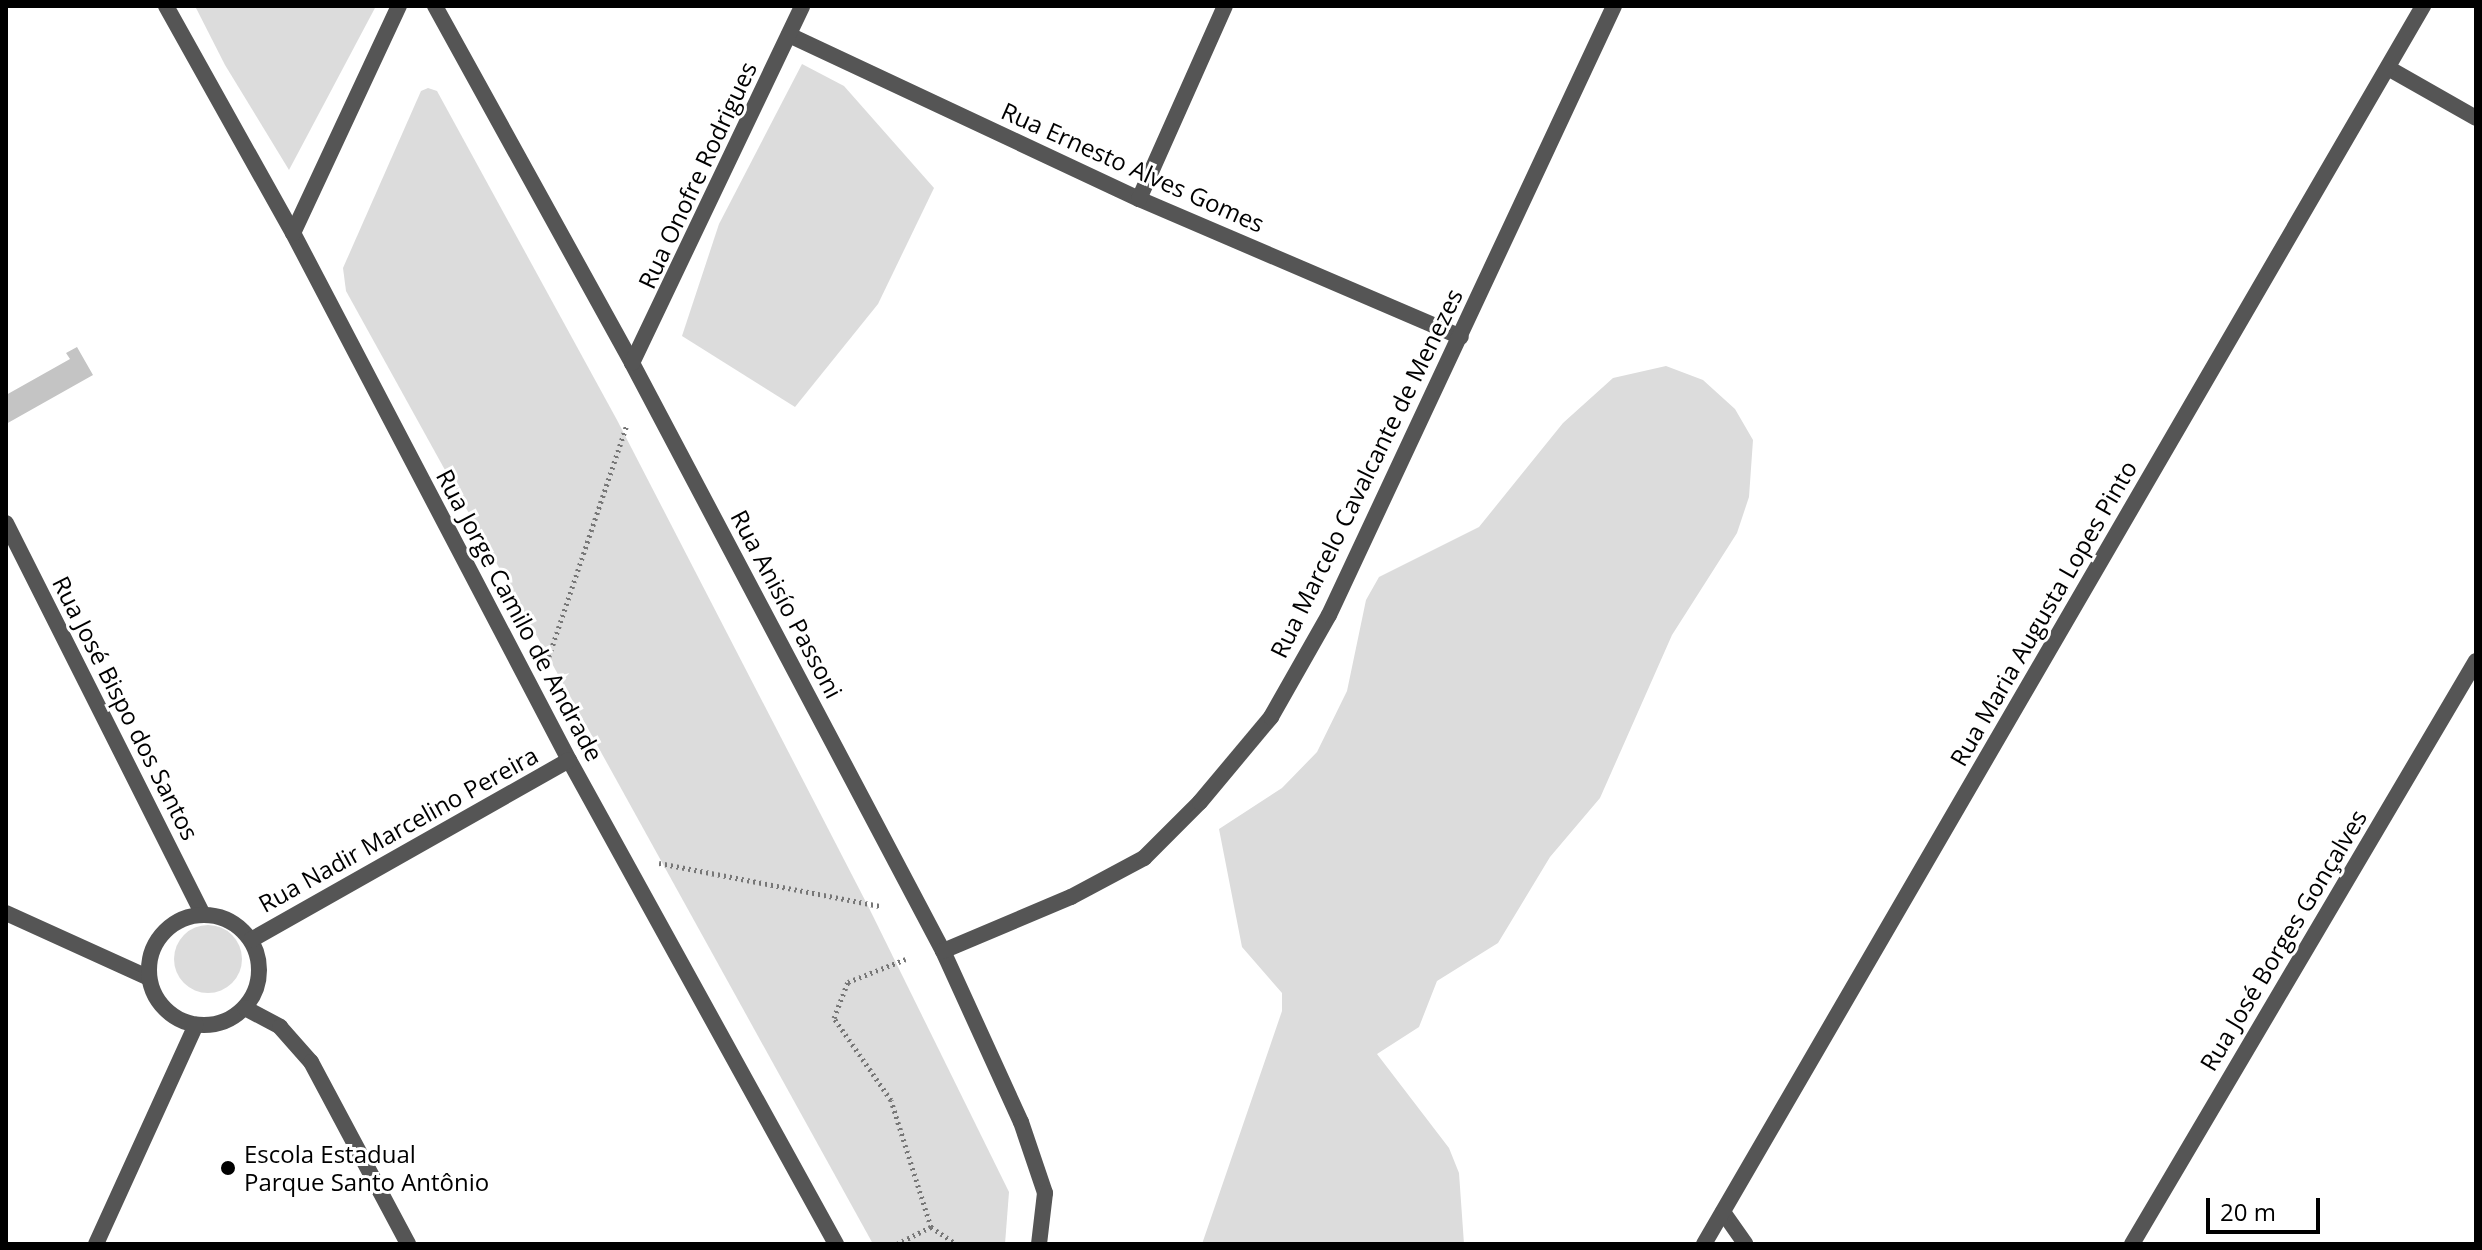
<!DOCTYPE html>
<meta charset="utf-8">
<style>
body{margin:0}
#map{position:relative;width:2482px;height:1250px;overflow:hidden;background:#fff;font-family:"Open Sans",sans-serif}
div>[style]{position:absolute}
[style*='--x']{left:calc(var(--x)*1px);top:calc(var(--y)*1px);width:calc(var(--w)*1px);rotate:calc(var(--a)*1deg)}
.green>*{inset:0;background:#dcdcdc}
.round{border-radius:50%}
.building>*{inset:0;background:#c4c4c4}
.path>*{height:5px;margin-top:-2.5px;transform-origin:0;background:repeating-linear-gradient(90deg,#777 0 2px,transparent 0 6px)}
.street>*{height:16px;margin:-8px;padding:0 8px;transform-origin:8px;border-radius:8px;background:#555}
.street>.ring{margin:-8px;padding:0;box-sizing:content-box;background:none;border:16px solid #555;border-radius:50%}
.dots>*{width:22px;height:22px;translate:-50% -50%;box-sizing:border-box;border:4px solid #fff;border-radius:50%}
span{translate:-50% -50%;white-space:nowrap;text-align:center;line-height:1.15;-webkit-text-stroke:6px #fff;paint-order:stroke}
.street-label{font-size:24px;color:#000}
.poi-label{font-size:24px;color:#000}
.left{translate:0 -50%;text-align:left}
.frame{position:absolute;inset:0;border:8px solid #000;pointer-events:none}
.scale{position:absolute;left:2206px;top:1198px;width:114px;height:36px;box-sizing:border-box;border:4px solid #000;border-top:0;padding-left:10px;font-size:24px;line-height:28px;white-space:nowrap;color:#000;-webkit-text-stroke:6px #fff;paint-order:stroke}
</style>
<div id="map">
<div class="green">
<i style="clip-path:polygon(195px 6px,376px 6px,289px 170px,225px 65px)"></i>
<i style="clip-path:polygon(802px 64px,844px 86px,934px 188px,878px 304px,795px 407px,682px 336px,719px 224px)"></i>
<i style="clip-path:polygon(428px 88px,437px 91px,617px 420px,868px 906px,1009px 1192px,1005px 1244px,873px 1244px,346px 291px,343px 268px,421px 91px)"></i>
<i style="clip-path:polygon(1666px 366px,1703px 380px,1735px 409px,1753px 440px,1749px 497px,1737px 533px,1672px 635px,1600px 798px,1550px 857px,1498px 943px,1437px 981px,1419px 1027px,1377px 1054px,1449px 1148px,1459px 1173px,1464px 1244px,1202px 1244px,1282px 1011px,1282px 993px,1242px 947px,1219px 829px,1282px 788px,1317px 752px,1347px 691px,1366px 600px,1379px 577px,1479px 527px,1563px 423px,1613px 378px)"></i>
<i class="round" style="left:174px;top:925px;width:68px;height:68px"></i>
</div>
<div class="building">
<i style="clip-path:polygon(77px 347px,93px 375px,6px 424px,6px 395px,70px 359px,66px 353px)"></i>
</div>
<div class="path">
<i style="--x:547;--y:662;--w:251;--a:-71.4"></i>
<i style="--x:659;--y:863;--w:225;--a:11"></i>
<i style="--x:931;--y:1227;--w:30;--a:34"></i>
<i style="--x:897;--y:1244;--w:38;--a:-27"></i>
<i style="--x:931;--y:1227;--w:133;--a:-107.5"></i>
<i style="--x:891;--y:1100;--w:100;--a:-124.8"></i>
<i style="--x:834;--y:1018;--w:39;--a:-69"></i>
<i style="--x:848;--y:982;--w:62;--a:-21.6"></i>
</div>
<div class="street">
<i style="--x:166;--y:6;--w:260;--a:60.8"></i>
<i style="--x:293;--y:233;--w:595;--a:62.36"></i>
<i style="--x:569;--y:760;--w:553;--a:61.12"></i>
<i style="--x:435;--y:6;--w:408;--a:61.1"></i>
<i style="--x:632;--y:363;--w:665;--a:62.13"></i>
<i style="--x:943;--y:951;--w:188;--a:65.5"></i>
<i style="--x:1021;--y:1122;--w:75;--a:71.3"></i>
<i style="--x:1045;--y:1193;--w:51;--a:96.7"></i>
<i style="--x:789;--y:35;--w:387;--a:25.1"></i>
<i style="--x:1139;--y:199;--w:350;--a:23.2"></i>
<i style="--x:2388;--y:68;--w:101;--a:29.6"></i>
<i style="--x:1139;--y:199;--w:211;--a:-66"></i>
<i style="--x:293;--y:233;--w:251;--a:-65"></i>
<i style="--x:632;--y:363;--w:395;--a:-64.5"></i>
<i style="--x:6;--y:523;--w:438;--a:63.3"></i>
<i style="--x:6;--y:913;--w:157;--a:24.4"></i>
<i class="ring" style="left:149px;top:915px;width:94px;height:94px"></i>
<i style="--x:251;--y:940;--w:365;--a:-29.5"></i>
<i style="--x:943;--y:951;--w:139;--a:-22.9"></i>
<i style="--x:1071;--y:897;--w:83;--a:-28.1"></i>
<i style="--x:1144;--y:858;--w:79;--a:-45"></i>
<i style="--x:1200;--y:802;--w:111;--a:-50.1"></i>
<i style="--x:1271;--y:717;--w:117;--a:-60.4"></i>
<i style="--x:1329;--y:615;--w:672;--a:-64.92"></i>
<i style="--x:245;--y:1008;--w:40;--a:28"></i>
<i style="--x:280;--y:1027;--w:47;--a:48.5"></i>
<i style="--x:311;--y:1062;--w:206;--a:61.9"></i>
<i style="--x:1723;--y:1212;--w:39;--a:55"></i>
<i style="--x:96;--y:1244;--w:241;--a:-65.5"></i>
<i style="--x:1704;--y:1244;--w:1432;--a:-59.85"></i>
<i style="--x:2132;--y:1244;--w:677;--a:-59.46"></i>
</div>
<div class="dots">
<i style="left:228px;top:1168px;background:#000"></i>
</div>
<div class="street-label">
<span style="left:1133px;top:167px;rotate:24deg">Rua Ernesto Alves Gomes</span>
<span style="left:697px;top:175px;rotate:-65deg">Rua Onofre Rodrigues</span>
<span style="left:1366px;top:473px;rotate:-64deg">Rua Marcelo Cavalcante de Menezes</span>
<span style="left:787px;top:604px;rotate:62deg">Rua Anisío Passoni</span>
<span style="left:2043px;top:613px;rotate:-60deg">Rua Maria Augusta Lopes Pinto</span>
<span style="left:520px;top:615px;rotate:62deg">Rua Jorge Camilo de Andrade</span>
<span style="left:126px;top:708px;rotate:63deg">Rua José Bispo dos Santos</span>
<span style="left:398px;top:829px;rotate:-29deg">Rua Nadir Marcelino Pereira</span>
<span style="left:2283px;top:940px;rotate:-59deg">Rua José Borges Gonçalves</span>
</div>
<div class="poi-label">
<span class="left" style="left:244px;top:1168px">Escola Estadual<br>Parque Santo Antônio</span>
</div>
<div class="frame"></div>
<div class="scale">20 m</div>
</div>
